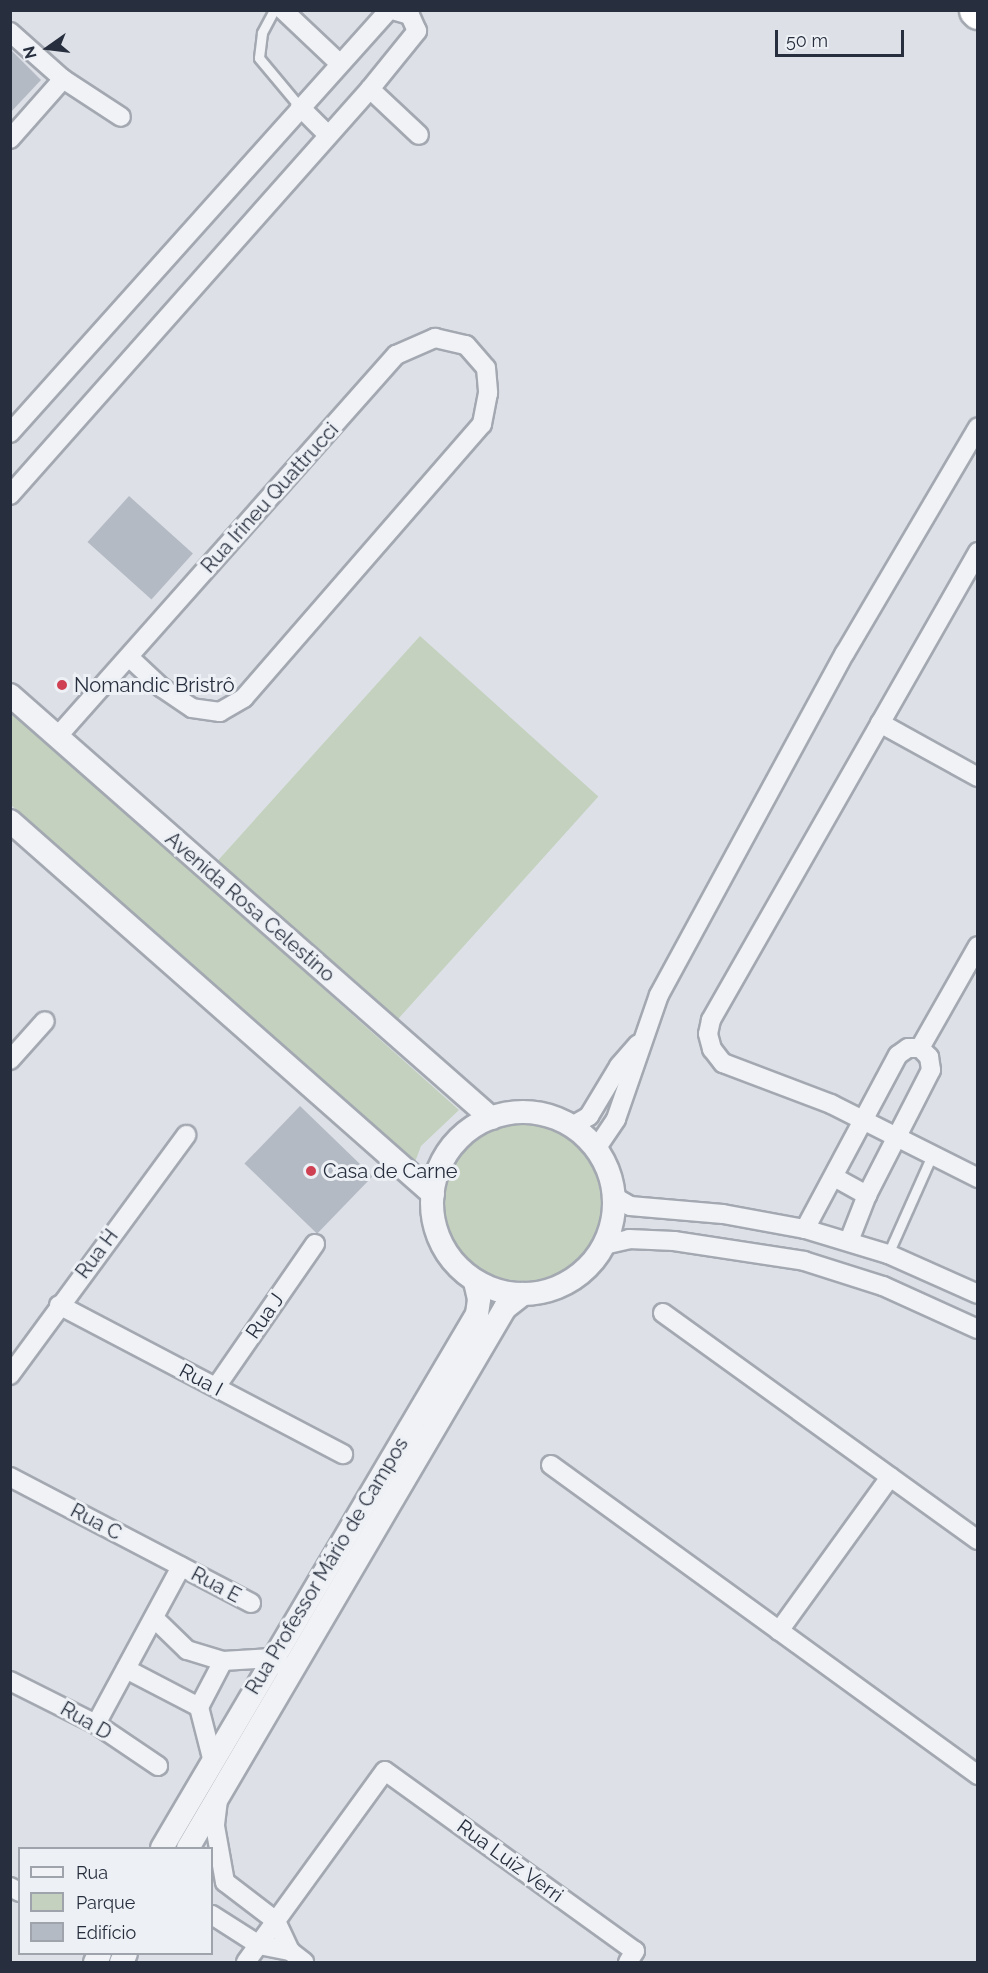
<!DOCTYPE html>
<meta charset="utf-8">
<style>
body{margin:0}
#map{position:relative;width:988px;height:1973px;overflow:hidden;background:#dde1e7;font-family:Raleway,sans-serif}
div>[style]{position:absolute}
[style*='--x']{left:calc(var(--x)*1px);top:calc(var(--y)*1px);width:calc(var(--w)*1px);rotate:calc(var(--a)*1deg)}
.green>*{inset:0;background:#c3d1be;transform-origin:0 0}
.round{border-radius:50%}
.building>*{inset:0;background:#b4bac4;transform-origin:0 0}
.roads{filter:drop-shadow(2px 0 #a3a8b1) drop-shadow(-2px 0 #a3a8b1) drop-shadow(0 2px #a3a8b1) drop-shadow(0 -2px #a3a8b1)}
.service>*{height:9px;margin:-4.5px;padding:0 4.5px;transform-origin:4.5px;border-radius:4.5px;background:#f0f2f6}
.minor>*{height:18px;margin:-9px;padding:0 9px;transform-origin:9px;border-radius:9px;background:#f0f2f6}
.tertiary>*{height:22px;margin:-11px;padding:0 11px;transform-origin:11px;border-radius:11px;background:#f0f2f6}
.tertiary>.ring{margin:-11px;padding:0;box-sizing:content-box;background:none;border:22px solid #f0f2f6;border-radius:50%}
.motorway>*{height:33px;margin:-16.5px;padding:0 16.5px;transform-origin:16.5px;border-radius:16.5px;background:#fff}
.dots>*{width:16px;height:16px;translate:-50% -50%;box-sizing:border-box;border:3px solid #edf0f5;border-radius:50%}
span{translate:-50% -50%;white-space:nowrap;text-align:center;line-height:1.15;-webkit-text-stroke:6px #edf0f5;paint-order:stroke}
.street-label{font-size:20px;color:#272f3e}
.poi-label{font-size:20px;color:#272f3e}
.left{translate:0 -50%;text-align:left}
.frame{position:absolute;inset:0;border:12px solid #272f3e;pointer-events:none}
.legend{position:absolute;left:18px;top:1847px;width:195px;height:108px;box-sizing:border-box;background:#edf0f5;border:2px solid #9ea3ac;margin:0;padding:8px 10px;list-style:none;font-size:18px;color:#272f3e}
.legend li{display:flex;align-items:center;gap:12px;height:30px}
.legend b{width:30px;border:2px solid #9ea3ac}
.north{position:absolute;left:18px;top:18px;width:60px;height:60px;-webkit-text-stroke:4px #edf0f5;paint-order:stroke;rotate:256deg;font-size:16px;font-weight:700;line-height:24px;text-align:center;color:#272f3e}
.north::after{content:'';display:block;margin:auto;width:21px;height:27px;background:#272f3e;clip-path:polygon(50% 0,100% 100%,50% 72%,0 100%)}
.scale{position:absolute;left:775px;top:30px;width:129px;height:27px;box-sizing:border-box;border:3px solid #272f3e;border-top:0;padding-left:8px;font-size:18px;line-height:21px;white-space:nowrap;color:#272f3e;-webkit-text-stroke:4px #edf0f5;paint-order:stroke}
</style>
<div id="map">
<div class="green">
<i style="left:420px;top:636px;width:240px;height:305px;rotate:42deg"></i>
<i style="clip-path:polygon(10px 709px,459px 1110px,421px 1146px,412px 1170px,11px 805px)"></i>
<i class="round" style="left:445px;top:1125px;width:156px;height:156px"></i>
</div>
<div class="building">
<i style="clip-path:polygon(10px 49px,41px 80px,10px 113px)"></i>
<i style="left:129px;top:496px;width:86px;height:62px;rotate:42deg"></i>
<i style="left:300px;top:1106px;width:101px;height:80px;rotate:44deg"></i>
</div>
<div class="roads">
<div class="service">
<i style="--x:274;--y:10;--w:26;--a:118"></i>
<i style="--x:262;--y:33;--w:25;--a:97"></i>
<i style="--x:259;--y:58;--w:64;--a:50.1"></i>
<i style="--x:888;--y:1254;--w:111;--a:-66"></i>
</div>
<div class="minor">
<i style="--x:283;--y:10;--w:77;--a:43.4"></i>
<i style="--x:10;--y:32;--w:71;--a:41.6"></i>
<i style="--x:63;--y:79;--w:69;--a:33.2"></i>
<i style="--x:370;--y:89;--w:67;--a:43.2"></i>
<i style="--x:300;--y:107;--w:38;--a:45"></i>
<i style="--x:10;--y:139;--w:80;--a:-48.5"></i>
<i style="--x:10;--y:433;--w:568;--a:-48.14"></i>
<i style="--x:10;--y:495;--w:543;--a:-48.44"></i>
<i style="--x:370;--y:89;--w:75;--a:-51"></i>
<i style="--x:417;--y:31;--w:17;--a:-114"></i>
<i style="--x:410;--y:15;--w:19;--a:-164"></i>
<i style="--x:978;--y:552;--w:539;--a:119.71"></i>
<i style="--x:711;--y:1020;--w:14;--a:102"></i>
<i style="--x:708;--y:1034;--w:16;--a:75"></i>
<i style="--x:712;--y:1049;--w:18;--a:52"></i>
<i style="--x:723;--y:1063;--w:116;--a:20.8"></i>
<i style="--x:831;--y:1104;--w:165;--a:26.7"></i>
<i style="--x:880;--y:723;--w:112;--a:28.9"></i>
<i style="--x:57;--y:737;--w:511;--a:-48.41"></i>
<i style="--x:396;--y:355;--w:43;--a:-23.6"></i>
<i style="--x:435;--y:338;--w:32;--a:13"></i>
<i style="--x:466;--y:345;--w:30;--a:49"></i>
<i style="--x:486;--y:368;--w:25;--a:85"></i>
<i style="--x:488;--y:393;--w:32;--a:101"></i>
<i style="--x:482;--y:424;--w:363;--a:131"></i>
<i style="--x:244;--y:698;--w:28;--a:150"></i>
<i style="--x:220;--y:712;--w:28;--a:-172"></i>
<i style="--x:192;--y:708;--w:36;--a:-146"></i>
<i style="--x:162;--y:688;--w:45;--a:-136.8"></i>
<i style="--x:920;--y:1048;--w:117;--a:-60.4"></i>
<i style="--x:10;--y:1060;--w:52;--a:-48.1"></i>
<i style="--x:572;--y:1126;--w:20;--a:-30"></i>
<i style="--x:589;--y:1116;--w:58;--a:-59"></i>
<i style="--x:619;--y:1066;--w:29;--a:-49"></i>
<i style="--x:596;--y:1149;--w:36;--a:-56"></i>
<i style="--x:616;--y:1119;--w:131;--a:-70.9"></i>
<i style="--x:659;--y:995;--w:389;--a:-61.5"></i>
<i style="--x:845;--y:653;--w:262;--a:-59.5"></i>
<i style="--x:834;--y:1177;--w:38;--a:29"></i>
<i style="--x:613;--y:1196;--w:20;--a:30"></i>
<i style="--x:630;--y:1206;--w:93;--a:4.9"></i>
<i style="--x:723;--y:1214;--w:83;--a:10.4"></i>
<i style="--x:805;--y:1229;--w:87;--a:16.8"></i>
<i style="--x:888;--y:1254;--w:98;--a:24"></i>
<i style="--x:805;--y:1229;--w:197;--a:-61.9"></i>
<i style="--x:898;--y:1055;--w:12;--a:-35"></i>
<i style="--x:908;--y:1048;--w:12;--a:0"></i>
<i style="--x:920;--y:1048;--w:13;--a:45"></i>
<i style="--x:929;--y:1057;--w:13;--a:81"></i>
<i style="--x:931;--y:1070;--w:140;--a:117.1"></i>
<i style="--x:867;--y:1195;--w:49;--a:111.4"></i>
<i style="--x:604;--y:1245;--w:26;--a:-13"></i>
<i style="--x:629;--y:1239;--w:45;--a:2.5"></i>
<i style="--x:674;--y:1241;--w:132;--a:8.7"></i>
<i style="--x:804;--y:1261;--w:83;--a:17.6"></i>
<i style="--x:883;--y:1286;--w:104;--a:24.4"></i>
<i style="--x:59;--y:1305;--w:321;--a:27.7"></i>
<i style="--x:663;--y:1313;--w:388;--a:35.8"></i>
<i style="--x:10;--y:1375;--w:298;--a:-53.7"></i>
<i style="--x:216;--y:1387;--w:174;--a:-55.3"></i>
<i style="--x:551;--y:1465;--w:528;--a:35.98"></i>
<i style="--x:10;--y:1477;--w:272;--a:27.6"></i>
<i style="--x:154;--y:1618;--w:46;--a:44.1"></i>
<i style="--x:187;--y:1650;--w:38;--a:17"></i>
<i style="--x:779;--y:1631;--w:190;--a:-54.2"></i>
<i style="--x:126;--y:1669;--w:82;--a:27.5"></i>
<i style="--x:10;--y:1681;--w:96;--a:26.6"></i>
<i style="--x:96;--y:1724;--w:75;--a:34.1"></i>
<i style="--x:96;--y:1724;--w:179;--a:-61.6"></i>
<i style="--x:213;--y:1762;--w:57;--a:-104.3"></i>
<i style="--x:199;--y:1707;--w:52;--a:-62.4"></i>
<i style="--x:223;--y:1661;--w:49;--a:-3.5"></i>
<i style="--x:272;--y:1658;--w:11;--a:38"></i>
<i style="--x:218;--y:1800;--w:26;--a:97"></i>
<i style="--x:215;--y:1826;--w:57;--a:79.9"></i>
<i style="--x:225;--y:1882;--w:64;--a:37.4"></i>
<i style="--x:276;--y:1921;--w:33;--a:65"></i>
<i style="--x:10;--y:1887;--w:11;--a:27"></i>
<i style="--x:212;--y:1915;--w:56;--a:32.6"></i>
<i style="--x:259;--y:1945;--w:32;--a:11"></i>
<i style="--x:290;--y:1951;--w:18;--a:38"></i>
<i style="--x:246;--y:1962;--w:236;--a:-54"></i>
<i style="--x:385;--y:1771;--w:308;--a:35.8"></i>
<i style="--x:635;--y:1951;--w:13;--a:122"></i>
</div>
<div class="tertiary">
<i style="--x:10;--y:695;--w:641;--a:41.33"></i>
<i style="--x:10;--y:821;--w:564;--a:41.41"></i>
<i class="ring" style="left:432px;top:1112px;width:160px;height:160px"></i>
<i style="--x:162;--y:1848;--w:620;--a:-59.46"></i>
<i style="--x:477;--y:1314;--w:15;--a:-82"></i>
<i style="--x:479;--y:1299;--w:18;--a:-103"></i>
<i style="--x:188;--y:1848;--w:626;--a:-59.59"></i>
<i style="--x:505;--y:1308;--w:23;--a:-38"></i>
<i style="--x:95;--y:1962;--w:9;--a:-58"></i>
<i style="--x:121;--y:1962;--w:9;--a:-58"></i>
</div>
<div class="motorway">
<i style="--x:976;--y:10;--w:3;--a:45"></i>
</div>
</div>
<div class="dots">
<i style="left:62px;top:685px;background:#cf4053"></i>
<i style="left:311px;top:1171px;background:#cf4053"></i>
</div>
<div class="street-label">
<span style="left:270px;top:498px;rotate:-48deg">Rua Irineu Quattrucci</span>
<span style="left:250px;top:907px;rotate:41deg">Avenida Rosa Celestino</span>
<span style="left:97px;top:1254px;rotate:-53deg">Rua H</span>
<span style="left:265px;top:1316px;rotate:-55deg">Rua J</span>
<span style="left:201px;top:1380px;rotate:28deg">Rua I</span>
<span style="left:96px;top:1522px;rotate:28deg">Rua C</span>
<span style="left:327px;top:1566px;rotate:-59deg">Rua Professor Mário de Campos</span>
<span style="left:216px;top:1585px;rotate:28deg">Rua E</span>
<span style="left:86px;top:1721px;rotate:30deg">Rua D</span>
<span style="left:510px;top:1861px;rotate:36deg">Rua Luiz Verri</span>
</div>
<div class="poi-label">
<span class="left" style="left:74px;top:685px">Nomandic Bristrô</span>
<span class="left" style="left:323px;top:1171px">Casa de Carne</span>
</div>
<div class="frame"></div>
<ul class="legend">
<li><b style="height:8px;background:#f0f2f6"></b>Rua</li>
<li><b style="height:16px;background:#c3d1be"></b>Parque</li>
<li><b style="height:16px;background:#b4bac4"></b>Edifício</li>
</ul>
<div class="north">N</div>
<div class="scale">50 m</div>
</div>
